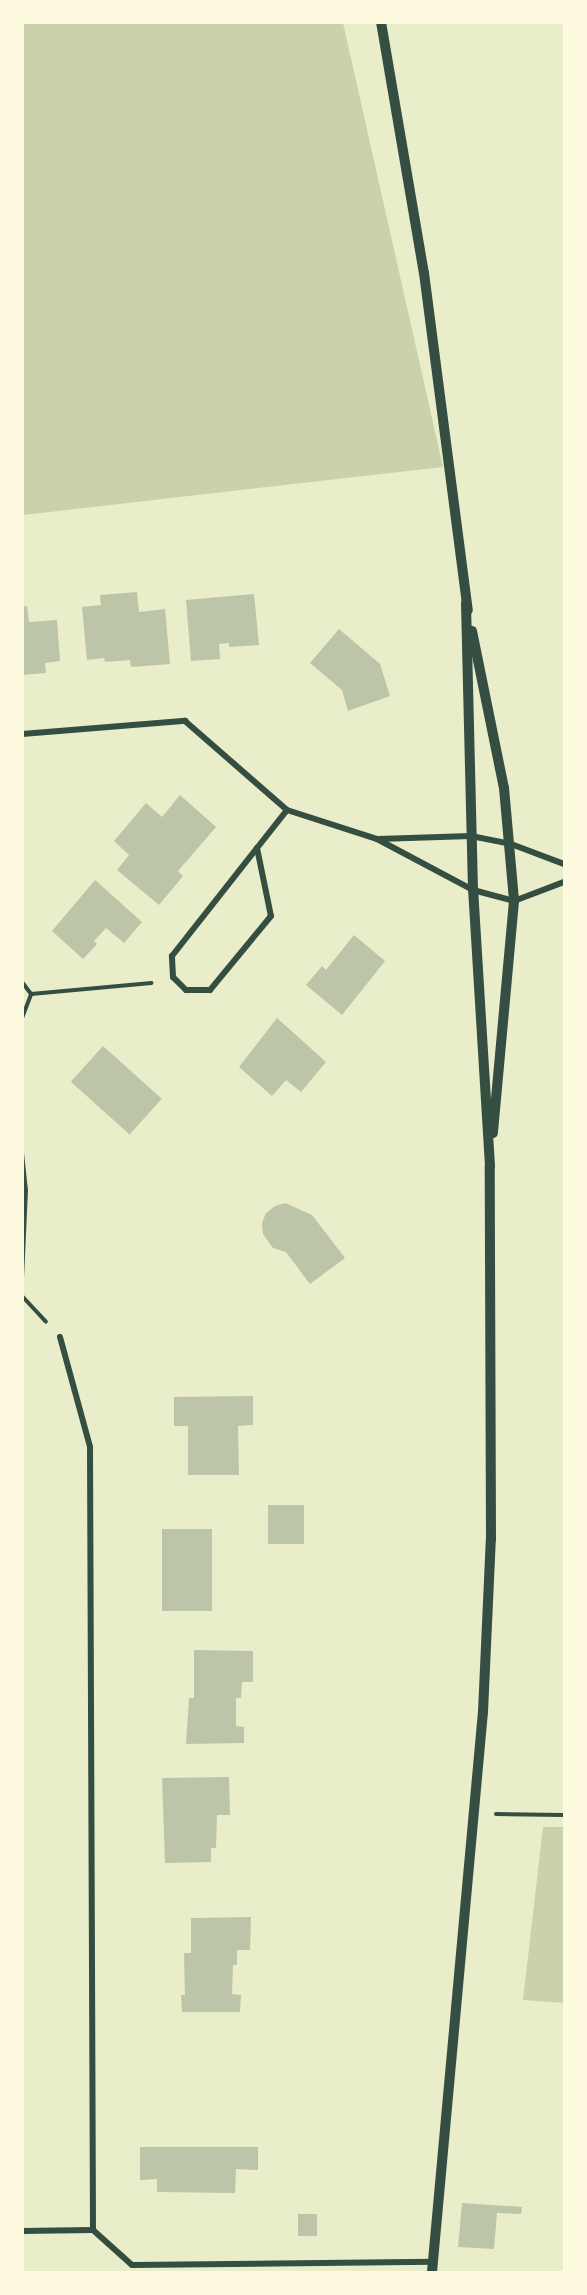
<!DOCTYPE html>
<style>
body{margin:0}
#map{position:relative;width:587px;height:2295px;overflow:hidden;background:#e9edc9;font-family:Karla,sans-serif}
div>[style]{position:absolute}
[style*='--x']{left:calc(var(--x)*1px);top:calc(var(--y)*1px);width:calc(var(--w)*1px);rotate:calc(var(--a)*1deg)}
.green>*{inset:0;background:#cad2ad}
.building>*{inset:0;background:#bcc5a7;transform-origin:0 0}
.path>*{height:4px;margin:-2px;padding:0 2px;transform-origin:2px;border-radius:2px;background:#344e41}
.minor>*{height:6px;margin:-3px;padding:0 3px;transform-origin:3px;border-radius:3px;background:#344e41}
.tertiary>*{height:10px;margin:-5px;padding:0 5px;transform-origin:5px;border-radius:5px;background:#344e41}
span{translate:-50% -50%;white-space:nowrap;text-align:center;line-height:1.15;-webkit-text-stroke:4.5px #fefae0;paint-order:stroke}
.frame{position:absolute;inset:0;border:24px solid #fefae0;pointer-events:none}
</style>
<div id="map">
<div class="green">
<i style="clip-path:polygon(22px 23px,343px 23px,443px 467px,23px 515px)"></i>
<i style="clip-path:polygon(543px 1827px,564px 1827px,564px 2003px,523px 2000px)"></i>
</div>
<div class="building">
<i style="clip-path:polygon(137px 592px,139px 612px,165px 609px,170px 664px,131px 667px,130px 660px,105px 662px,104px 658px,87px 660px,82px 607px,101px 605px,100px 595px)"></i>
<i style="clip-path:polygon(254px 594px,259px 645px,229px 647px,229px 643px,219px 644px,220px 659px,191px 661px,186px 600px)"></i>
<i style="clip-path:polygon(27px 606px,29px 622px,57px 620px,60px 661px,45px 663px,46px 673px,22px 675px,22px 607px)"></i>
<i style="clip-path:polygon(339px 629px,380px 664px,390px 696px,348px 711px,342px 690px,310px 663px)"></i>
<i style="clip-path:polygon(180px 795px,216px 827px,178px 871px,183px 876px,159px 905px,117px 870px,129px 855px,114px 841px,146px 803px,162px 817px)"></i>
<i style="clip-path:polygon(95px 880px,142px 922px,124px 943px,106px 928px,94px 941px,97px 944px,83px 959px,52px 931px)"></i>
<i style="clip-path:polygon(354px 935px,385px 961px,342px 1015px,306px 985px,322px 966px,326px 970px)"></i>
<i style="clip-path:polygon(277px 1018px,326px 1062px,301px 1092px,286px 1080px,272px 1096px,239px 1067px)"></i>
<i style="left:103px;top:1046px;width:79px;height:48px;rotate:42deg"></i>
<i style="clip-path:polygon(285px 1203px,312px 1215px,345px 1258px,310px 1284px,286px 1252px,273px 1248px,263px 1234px,262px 1223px,266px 1213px,275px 1206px)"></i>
<i style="clip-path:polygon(253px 1396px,253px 1425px,238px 1426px,239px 1475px,188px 1475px,188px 1426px,174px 1426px,174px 1397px)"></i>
<i style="left:268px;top:1505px;width:36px;height:39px"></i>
<i style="left:212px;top:1529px;width:82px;height:50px;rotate:90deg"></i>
<i style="clip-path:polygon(194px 1650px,253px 1651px,253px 1682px,242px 1682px,241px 1698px,236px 1698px,236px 1726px,244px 1727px,244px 1743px,186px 1744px,189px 1698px,194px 1698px)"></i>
<i style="clip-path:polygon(229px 1777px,230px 1815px,217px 1815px,216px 1848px,211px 1848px,211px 1862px,165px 1863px,162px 1778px)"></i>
<i style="clip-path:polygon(251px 1917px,250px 1950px,237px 1950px,237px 1965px,233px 1965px,232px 1994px,241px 1995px,240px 2012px,182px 2012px,181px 1995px,185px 1995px,184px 1953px,191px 1953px,191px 1918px)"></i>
<i style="clip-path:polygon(140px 2147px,258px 2147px,258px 2170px,236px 2169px,235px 2193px,157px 2192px,157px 2179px,140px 2180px)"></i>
<i style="clip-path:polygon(462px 2203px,522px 2207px,521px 2214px,497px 2213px,494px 2249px,458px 2247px)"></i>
<i style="left:298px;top:2214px;width:19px;height:22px"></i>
</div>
<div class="path">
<i style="--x:22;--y:982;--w:15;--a:53"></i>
<i style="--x:31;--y:994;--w:121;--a:-5.2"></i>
<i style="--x:22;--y:1018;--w:26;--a:-69"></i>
<i style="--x:22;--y:1153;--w:37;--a:84"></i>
<i style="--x:26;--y:1190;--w:87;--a:92.6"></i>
<i style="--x:22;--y:1296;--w:35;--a:47"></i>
<i style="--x:496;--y:1814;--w:68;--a:0.8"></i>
</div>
<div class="minor">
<i style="--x:22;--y:734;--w:164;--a:-4.6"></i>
<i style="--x:185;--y:721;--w:135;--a:41.1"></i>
<i style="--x:287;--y:810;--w:95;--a:17.9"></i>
<i style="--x:377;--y:839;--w:109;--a:28"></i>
<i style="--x:473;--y:890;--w:42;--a:15"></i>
<i style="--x:514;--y:901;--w:53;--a:-20.8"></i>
<i style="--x:378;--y:839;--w:93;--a:-1.8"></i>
<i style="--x:471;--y:836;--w:41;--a:11.3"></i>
<i style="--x:511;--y:844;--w:57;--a:20.7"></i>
<i style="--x:257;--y:848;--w:69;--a:78.4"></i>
<i style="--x:271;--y:916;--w:96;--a:129.5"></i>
<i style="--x:210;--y:990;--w:24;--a:180"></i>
<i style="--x:186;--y:990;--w:18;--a:-135"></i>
<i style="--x:173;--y:977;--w:21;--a:-93"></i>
<i style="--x:172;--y:956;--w:137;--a:-51.8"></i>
<i style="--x:257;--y:848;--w:48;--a:-51.7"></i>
<i style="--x:60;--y:1337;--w:114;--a:74.7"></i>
<i style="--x:90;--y:1447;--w:783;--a:89.78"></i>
<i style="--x:93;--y:2230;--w:52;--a:41.9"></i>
<i style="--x:132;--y:2265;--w:301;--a:-0.6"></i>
<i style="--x:22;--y:2231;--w:71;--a:-0.8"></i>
</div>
<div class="tertiary">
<i style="--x:381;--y:22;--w:255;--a:80.3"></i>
<i style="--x:424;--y:273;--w:340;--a:82.6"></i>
<i style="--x:472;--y:631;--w:160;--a:78.5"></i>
<i style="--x:504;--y:788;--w:113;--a:84.9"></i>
<i style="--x:514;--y:901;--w:233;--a:95.2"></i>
<i style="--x:432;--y:2272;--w:562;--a:-84.8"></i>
<i style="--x:483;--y:1712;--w:173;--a:-87.4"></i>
<i style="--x:491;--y:1539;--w:373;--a:-90.2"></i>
<i style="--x:490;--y:1166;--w:277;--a:-93.5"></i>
<i style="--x:473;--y:890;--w:287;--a:-91.4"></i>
</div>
<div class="frame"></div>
</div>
